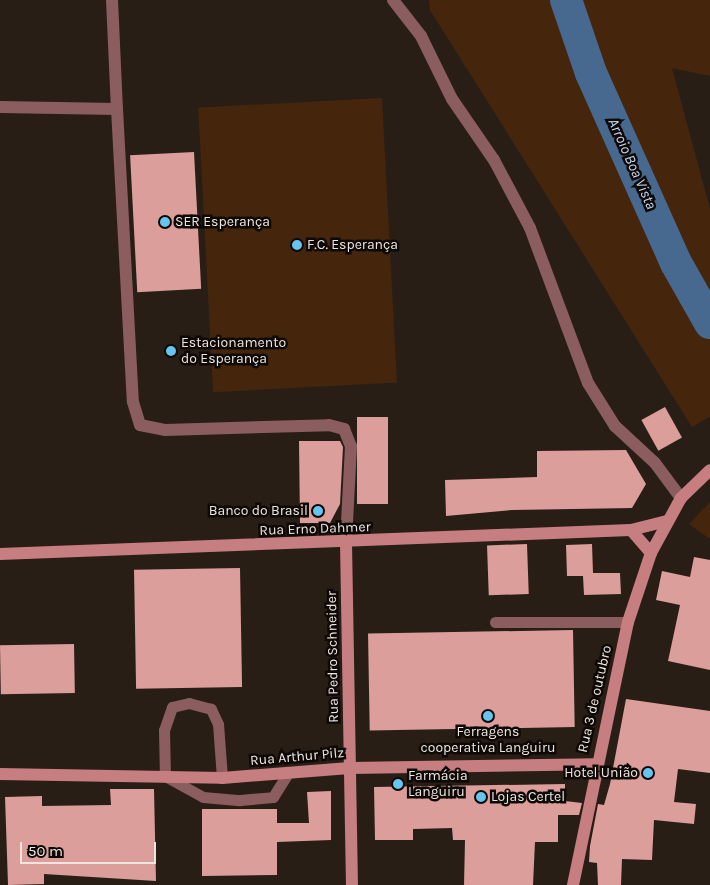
<!DOCTYPE html>
<meta charset="utf-8">
<style>
body{margin:0}
#map{position:relative;width:710px;height:885px;overflow:hidden;background:#291e16;font-family:Karla,sans-serif}
div>[style]{position:absolute}
[style*='--x']{left:calc(var(--x)*1px);top:calc(var(--y)*1px);width:calc(var(--w)*1px);rotate:calc(var(--a)*1deg)}
.green>*{inset:0;background:#45260d;transform-origin:0 0}
.river>*{height:32px;margin:-16px;padding:0 16px;transform-origin:16px;border-radius:16px;background:#476990}
.building>*{inset:0;background:#dc9e9a;transform-origin:0 0}
.lane>*{height:11px;margin:-5.5px;padding:0 5.5px;transform-origin:5.5px;border-radius:5.5px;background:#8b5d5e}
.street>*{height:12px;margin:-6px;padding:0 6px;transform-origin:6px;border-radius:6px;background:#8b5d5e}
.secondary>*{height:12px;margin:-6px;padding:0 6px;transform-origin:6px;border-radius:6px;background:#c77e80}
.dots>*{width:14px;height:14px;translate:-50% -50%;box-sizing:border-box;border:2px solid #0e0906;border-radius:50%}
span{translate:-50% -50%;white-space:nowrap;text-align:center;line-height:1.15;-webkit-text-stroke:5px #0e0906;paint-order:stroke}
.poi-label{font-size:14px;color:#ede6e0}
.left{translate:0 -50%;text-align:left}
.right{translate:-100% -50%;text-align:right}
.street-label{font-size:14px;color:#ede6e0}
.water-label{font-size:15px;color:#c5daf3;font-style:italic}
.scale{position:absolute;left:20px;top:842px;width:136px;height:22px;box-sizing:border-box;border:2px solid #ede6e0;border-top:0;padding-left:6px;font-size:15px;line-height:18px;white-space:nowrap;color:#ede6e0;-webkit-text-stroke:4px #0e0906;paint-order:stroke}
</style>
<div id="map">
<div class="green">
<i style="clip-path:polygon(429px 0,710px 0,710px 76px,672px 68px,710px 209px,710px 416px,692px 427px,430px 10px)"></i>
<i style="left:382px;top:98px;width:285px;height:184px;rotate:87deg"></i>
<i style="clip-path:polygon(710px 502px,710px 539px,689px 524px)"></i>
</div>
<div class="river">
<i style="--x:566;--y:0;--w:77;--a:71.1"></i>
<i style="--x:591;--y:73;--w:208;--a:65.9"></i>
<i style="--x:676;--y:263;--w:69;--a:60.5"></i>
</div>
<div class="building">
<i style="left:194px;top:152px;width:137px;height:64px;rotate:87deg"></i>
<i style="left:665px;top:407px;width:35px;height:27px;rotate:61deg"></i>
<i style="left:357px;top:417px;width:31px;height:87px"></i>
<i style="clip-path:polygon(299px 441px,340px 441px,343px 447px,340px 504px,330px 523px,300px 523px)"></i>
<i style="clip-path:polygon(626px 450px,646px 484px,632px 508px,512px 510px,446px 516px,445px 480px,537px 477px,537px 451px)"></i>
<i style="left:527px;top:544px;width:50px;height:40px;rotate:88deg"></i>
<i style="clip-path:polygon(592px 544px,593px 573px,620px 573px,621px 594px,584px 595px,583px 576px,567px 576px,566px 545px)"></i>
<i style="clip-path:polygon(694px 557px,710px 560px,710px 670px,668px 661px,680px 605px,656px 600px,662px 571px,690px 577px)"></i>
<i style="left:240px;top:568px;width:119px;height:106px;rotate:89deg"></i>
<i style="left:573px;top:630px;width:97px;height:205px;rotate:89deg"></i>
<i style="left:74px;top:644px;width:49px;height:74px;rotate:89deg"></i>
<i style="clip-path:polygon(626px 699px,710px 711px,710px 773px,678px 769px,674px 802px,696px 804px,694px 824px,654px 820px,652px 860px,622px 859px,621px 885px,598px 885px,597px 863px,589px 862px,590px 846px,598px 804px,604px 805px,610px 784px)"></i>
<i style="clip-path:polygon(565px 784px,565px 801px,582px 803px,579px 815px,558px 815px,558px 842px,535px 842px,533px 885px,464px 885px,465px 840px,453px 840px,452px 828px,413px 829px,413px 840px,375px 840px,374px 787px)"></i>
<i style="clip-path:polygon(110px 789px,154px 789px,156px 881px,44px 874px,44px 884px,8px 885px,5px 797px,42px 796px,42px 806px,111px 805px)"></i>
<i style="clip-path:polygon(331px 791px,331px 840px,277px 842px,277px 875px,202px 876px,202px 809px,277px 809px,277px 823px,309px 823px,307px 792px)"></i>
</div>
<div class="lane">
<i style="--x:495;--y:622;--w:133;--a:0"></i>
<i style="--x:222;--y:778;--w:54;--a:-94.2"></i>
<i style="--x:218;--y:724;--w:17;--a:-115"></i>
<i style="--x:211;--y:709;--w:23;--a:-165"></i>
<i style="--x:189;--y:703;--w:17;--a:167"></i>
<i style="--x:172;--y:707;--w:24;--a:109"></i>
<i style="--x:164;--y:730;--w:46;--a:88.8"></i>
<i style="--x:165;--y:776;--w:43;--a:28.9"></i>
<i style="--x:203;--y:797;--w:37;--a:5"></i>
<i style="--x:240;--y:800;--w:33;--a:-5"></i>
<i style="--x:273;--y:797;--w:28;--a:-58"></i>
</div>
<div class="street">
<i style="--x:112;--y:0;--w:109;--a:87.4"></i>
<i style="--x:393;--y:0;--w:46;--a:52.1"></i>
<i style="--x:421;--y:36;--w:70;--a:63.8"></i>
<i style="--x:452;--y:99;--w:74;--a:55.5"></i>
<i style="--x:494;--y:160;--w:77;--a:62.1"></i>
<i style="--x:530;--y:228;--w:165;--a:69.5"></i>
<i style="--x:588;--y:383;--w:51;--a:57.9"></i>
<i style="--x:615;--y:426;--w:54;--a:42.8"></i>
<i style="--x:655;--y:463;--w:44;--a:53.4"></i>
<i style="--x:0;--y:107;--w:117;--a:1"></i>
<i style="--x:117;--y:109;--w:293;--a:86.9"></i>
<i style="--x:133;--y:402;--w:24;--a:73"></i>
<i style="--x:140;--y:425;--w:25;--a:11"></i>
<i style="--x:165;--y:430;--w:164;--a:-1.7"></i>
<i style="--x:329;--y:425;--w:16;--a:15"></i>
<i style="--x:344;--y:429;--w:18;--a:68"></i>
<i style="--x:351;--y:446;--w:97;--a:93"></i>
</div>
<div class="secondary">
<i style="--x:346;--y:543;--w:342;--a:89"></i>
<i style="--x:651;--y:553;--w:63;--a:-61.4"></i>
<i style="--x:681;--y:498;--w:40;--a:-44"></i>
<i style="--x:0;--y:554;--w:631;--a:-2.18"></i>
<i style="--x:631;--y:530;--w:36;--a:-14"></i>
<i style="--x:0;--y:774;--w:222;--a:1"></i>
<i style="--x:222;--y:778;--w:128;--a:-4.5"></i>
<i style="--x:350;--y:768;--w:246;--a:-0.9"></i>
<i style="--x:573;--y:885;--w:269;--a:-78.2"></i>
<i style="--x:628;--y:622;--w:73;--a:-71.6"></i>
<i style="--x:651;--y:553;--w:30;--a:-131"></i>
</div>
<div class="dots">
<i style="left:165px;top:222px;background:#65c5ee"></i>
<i style="left:297px;top:245px;background:#65c5ee"></i>
<i style="left:171px;top:351px;background:#65c5ee"></i>
<i style="left:318px;top:511px;background:#65c5ee"></i>
<i style="left:488px;top:716px;background:#65c5ee"></i>
<i style="left:648px;top:773px;background:#65c5ee"></i>
<i style="left:398px;top:784px;background:#65c5ee"></i>
<i style="left:481px;top:797px;background:#65c5ee"></i>
</div>
<div class="poi-label">
<span class="left" style="left:175px;top:222px">SER Esperança</span>
<span class="left" style="left:307px;top:245px">F.C. Esperança</span>
<span class="left" style="left:181px;top:351px">Estacionamento<br>do Esperança</span>
<span class="right" style="left:308px;top:511px">Banco do Brasil</span>
<span style="left:488px;top:740px">Ferragens<br>cooperativa Languiru</span>
<span class="right" style="left:638px;top:773px">Hotel União</span>
<span class="left" style="left:408px;top:784px">Farmácia<br>Languiru</span>
<span class="left" style="left:491px;top:797px">Lojas Certel</span>
</div>
<div class="street-label">
<span style="left:315px;top:529px;rotate:-2deg">Rua Erno Dahmer</span>
<span style="left:333px;top:657px;rotate:-91deg">Rua Pedro Schneider</span>
<span style="left:595px;top:699px;rotate:-77deg">Rua 3 de outubro</span>
<span style="left:297px;top:757px;rotate:-5deg">Rua Arthur Pilz</span>
</div>
<div class="water-label">
<span style="left:632px;top:164px;rotate:66deg">Arroio Boa Vista</span>
</div>
<div class="scale">50 m</div>
</div>
